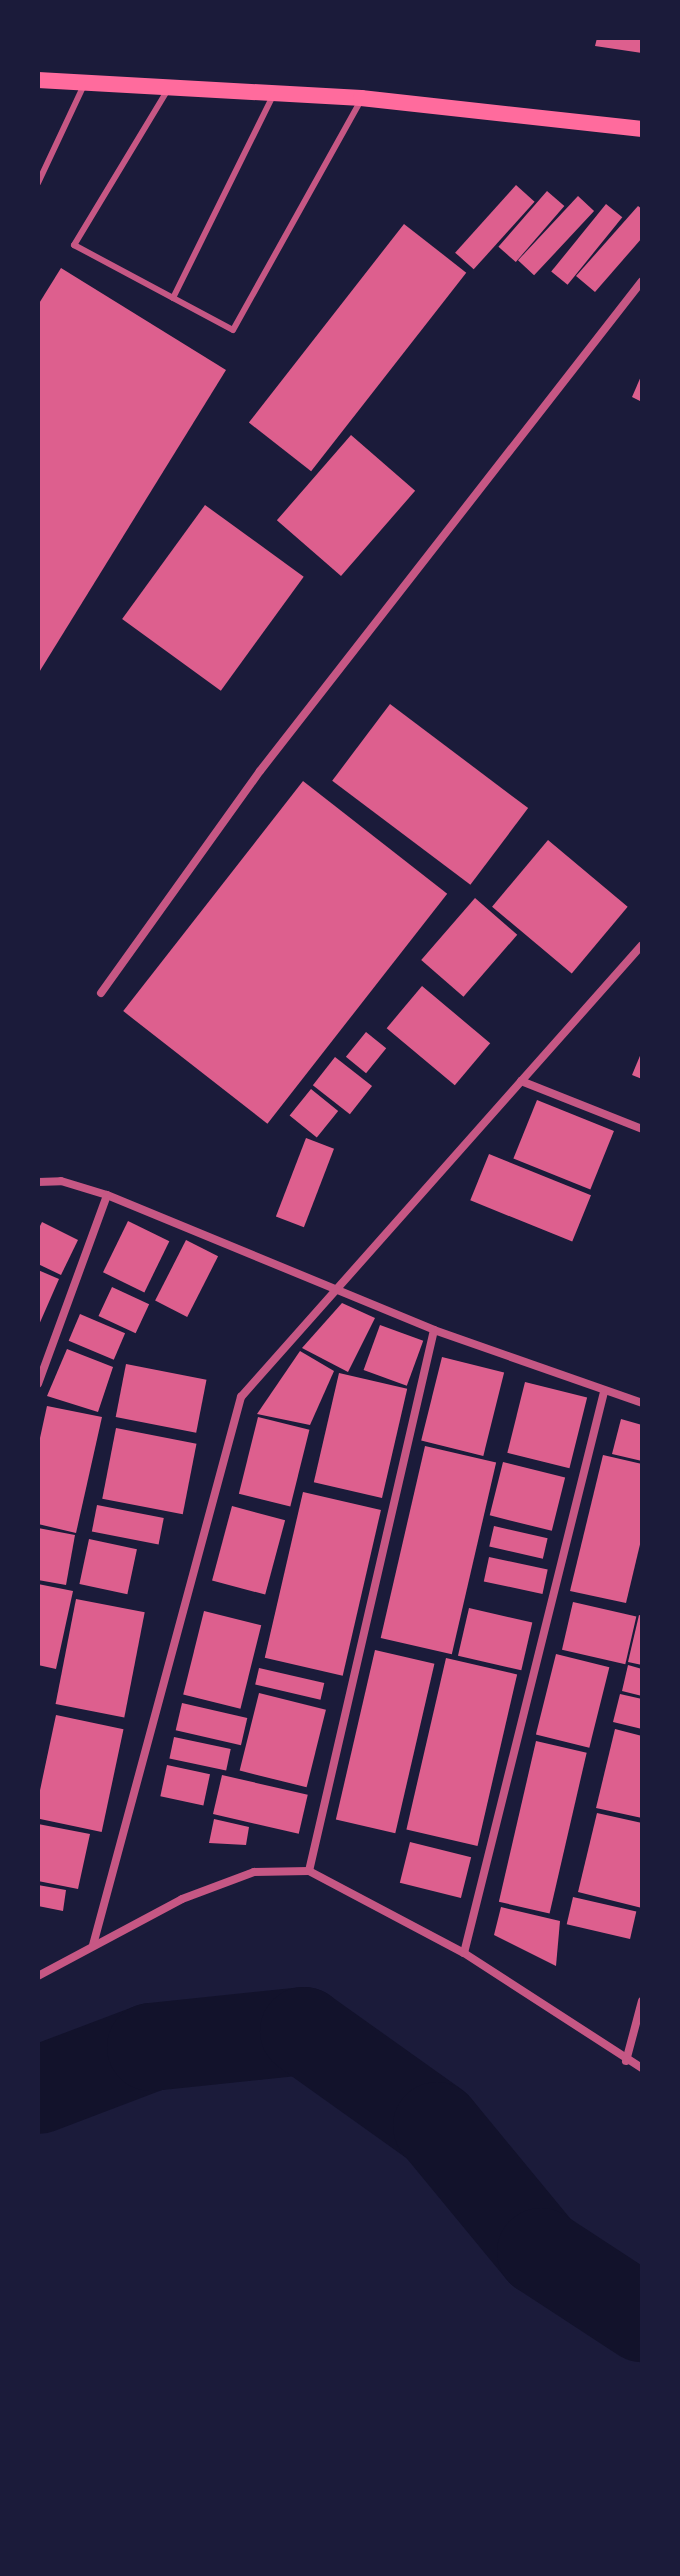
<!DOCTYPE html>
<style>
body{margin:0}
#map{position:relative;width:680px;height:2576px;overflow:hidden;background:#1b1b3a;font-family:Helvetica,sans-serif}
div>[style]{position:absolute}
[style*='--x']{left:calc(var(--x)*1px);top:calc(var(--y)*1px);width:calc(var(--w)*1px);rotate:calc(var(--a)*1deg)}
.river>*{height:88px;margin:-44px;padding:0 44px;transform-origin:44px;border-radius:44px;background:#12122b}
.building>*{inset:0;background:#dd5f8e;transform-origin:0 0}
.service>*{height:6px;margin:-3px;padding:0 3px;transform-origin:3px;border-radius:3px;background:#c65784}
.minor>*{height:8px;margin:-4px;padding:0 4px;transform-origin:4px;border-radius:4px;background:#c65784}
.secondary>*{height:16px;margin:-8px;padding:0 8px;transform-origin:8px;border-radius:8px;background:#ff6b9d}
span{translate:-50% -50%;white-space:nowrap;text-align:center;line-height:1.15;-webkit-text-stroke:6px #1b1b3a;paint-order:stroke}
.frame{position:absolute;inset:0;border:40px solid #1b1b3a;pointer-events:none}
</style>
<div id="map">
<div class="river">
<i style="--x:38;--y:2090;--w:121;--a:-20.8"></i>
<i style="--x:151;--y:2047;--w:154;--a:-6"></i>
<i style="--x:304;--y:2031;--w:163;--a:35.5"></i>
<i style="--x:437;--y:2126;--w:163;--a:50.5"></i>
<i style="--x:541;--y:2252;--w:121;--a:33.2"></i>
</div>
<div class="building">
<i style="clip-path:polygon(597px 38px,642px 38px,642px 53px,595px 46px)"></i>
<i style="left:516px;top:185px;width:25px;height:91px;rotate:42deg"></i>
<i style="left:547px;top:191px;width:23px;height:74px;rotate:41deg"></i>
<i style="left:578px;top:196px;width:22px;height:88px;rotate:43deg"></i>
<i style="left:606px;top:204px;width:21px;height:87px;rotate:39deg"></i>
<i style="clip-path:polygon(638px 206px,642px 209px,642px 238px,595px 292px,576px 276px)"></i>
<i style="left:404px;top:224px;width:79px;height:252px;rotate:38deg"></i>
<i style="clip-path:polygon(61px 268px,226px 370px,38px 674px,38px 305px)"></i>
<i style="clip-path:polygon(642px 374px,642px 402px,632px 397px)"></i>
<i style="left:351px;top:435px;width:85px;height:113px;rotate:41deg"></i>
<i style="left:205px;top:505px;width:122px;height:141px;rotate:36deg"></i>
<i style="left:390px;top:704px;width:173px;height:96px;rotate:37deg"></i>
<i style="left:303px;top:781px;width:183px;height:292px;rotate:38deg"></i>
<i style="left:548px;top:840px;width:104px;height:87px;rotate:40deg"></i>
<i style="left:475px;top:898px;width:56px;height:82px;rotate:41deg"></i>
<i style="left:422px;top:986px;width:89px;height:55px;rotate:40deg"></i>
<i style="left:366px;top:1032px;width:26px;height:32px;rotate:39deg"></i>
<i style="clip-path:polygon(642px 1051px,642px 1079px,632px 1075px)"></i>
<i style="left:335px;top:1057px;width:47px;height:36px;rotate:38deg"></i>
<i style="left:311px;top:1089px;width:35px;height:34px;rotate:39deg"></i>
<i style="left:537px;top:1100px;width:83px;height:63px;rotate:22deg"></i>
<i style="left:306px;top:1138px;width:30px;height:84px;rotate:21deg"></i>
<i style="left:489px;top:1154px;width:110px;height:50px;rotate:22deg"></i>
<i style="left:128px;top:1221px;width:46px;height:57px;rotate:26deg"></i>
<i style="clip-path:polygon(42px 1222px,78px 1240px,61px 1275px,38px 1264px,38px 1230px)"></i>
<i style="left:186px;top:1240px;width:36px;height:68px;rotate:27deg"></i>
<i style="clip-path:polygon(38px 1270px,59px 1279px,38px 1327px)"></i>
<i style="left:112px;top:1287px;width:41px;height:32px;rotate:25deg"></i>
<i style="clip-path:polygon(342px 1303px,375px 1318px,348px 1372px,302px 1348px)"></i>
<i style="left:80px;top:1314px;width:49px;height:29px;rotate:23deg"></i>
<i style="left:380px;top:1325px;width:46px;height:48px;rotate:20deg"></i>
<i style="clip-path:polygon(67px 1349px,113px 1367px,98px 1412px,47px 1396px)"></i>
<i style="clip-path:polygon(300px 1351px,334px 1371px,310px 1425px,257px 1414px)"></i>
<i style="left:442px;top:1357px;width:64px;height:86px;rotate:14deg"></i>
<i style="left:126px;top:1364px;width:82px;height:54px;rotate:11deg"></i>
<i style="left:339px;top:1373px;width:70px;height:112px;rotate:13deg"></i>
<i style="left:525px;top:1382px;width:64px;height:73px;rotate:14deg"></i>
<i style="clip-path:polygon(47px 1406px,102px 1417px,76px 1533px,38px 1524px,38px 1447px)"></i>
<i style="left:258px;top:1417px;width:53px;height:79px;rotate:14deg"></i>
<i style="clip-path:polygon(621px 1419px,642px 1425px,642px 1461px,612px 1454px)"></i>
<i style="left:116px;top:1428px;width:82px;height:72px;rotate:11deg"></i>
<i style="left:425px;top:1446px;width:73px;height:197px;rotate:13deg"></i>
<i style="clip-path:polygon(603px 1455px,642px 1464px,642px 1536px,626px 1603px,570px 1591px)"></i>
<i style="left:503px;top:1462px;width:64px;height:55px;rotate:14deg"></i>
<i style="left:303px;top:1492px;width:80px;height:170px;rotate:13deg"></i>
<i style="left:97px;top:1505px;width:68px;height:27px;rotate:11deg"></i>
<i style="left:232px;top:1506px;width:55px;height:77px;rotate:15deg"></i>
<i style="left:494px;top:1526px;width:55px;height:21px;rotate:13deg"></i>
<i style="clip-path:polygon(38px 1528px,75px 1535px,66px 1585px,38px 1580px)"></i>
<i style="left:89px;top:1539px;width:49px;height:46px;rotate:12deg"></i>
<i style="left:489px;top:1557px;width:60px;height:25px;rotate:12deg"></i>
<i style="clip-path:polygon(38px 1584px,73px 1591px,56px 1669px,38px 1665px)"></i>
<i style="left:76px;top:1599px;width:70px;height:107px;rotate:11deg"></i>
<i style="left:573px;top:1602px;width:65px;height:49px;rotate:13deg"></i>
<i style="left:469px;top:1608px;width:65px;height:49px;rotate:13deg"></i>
<i style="left:204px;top:1611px;width:59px;height:86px;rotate:14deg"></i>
<i style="clip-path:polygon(639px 1615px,642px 1616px,642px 1665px,628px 1662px)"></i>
<i style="left:375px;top:1650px;width:61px;height:174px;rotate:13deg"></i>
<i style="left:556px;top:1654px;width:55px;height:83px;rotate:14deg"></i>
<i style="left:446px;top:1658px;width:73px;height:176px;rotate:13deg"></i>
<i style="clip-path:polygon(628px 1665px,642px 1669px,642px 1696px,622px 1691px)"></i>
<i style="left:259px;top:1668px;width:67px;height:17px;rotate:13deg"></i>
<i style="left:259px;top:1693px;width:69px;height:80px;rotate:14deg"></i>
<i style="clip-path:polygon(620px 1694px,642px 1699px,642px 1729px,613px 1722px)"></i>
<i style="left:182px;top:1703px;width:67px;height:28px;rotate:13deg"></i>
<i style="left:56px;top:1715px;width:69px;height:105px;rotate:12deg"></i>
<i style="clip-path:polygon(615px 1729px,642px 1736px,642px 1818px,596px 1808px)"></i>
<i style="left:174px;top:1737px;width:58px;height:22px;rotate:12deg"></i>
<i style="left:536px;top:1741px;width:52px;height:165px;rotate:13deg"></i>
<i style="left:167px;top:1765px;width:44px;height:32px;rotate:12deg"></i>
<i style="left:222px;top:1775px;width:88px;height:40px;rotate:13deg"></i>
<i style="clip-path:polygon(597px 1813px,642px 1823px,642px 1908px,578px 1892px)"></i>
<i style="clip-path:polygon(214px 1819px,249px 1827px,246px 1845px,209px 1843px)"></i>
<i style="clip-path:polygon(38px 1824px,90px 1834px,78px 1889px,38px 1881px)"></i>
<i style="left:410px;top:1842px;width:63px;height:42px;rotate:14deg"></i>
<i style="clip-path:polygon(38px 1885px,66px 1890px,63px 1911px,38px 1906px)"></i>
<i style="left:573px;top:1897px;width:65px;height:28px;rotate:13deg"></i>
<i style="clip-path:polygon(501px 1907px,560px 1921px,556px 1966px,494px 1935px)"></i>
</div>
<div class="service">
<i style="--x:167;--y:91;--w:180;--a:121.1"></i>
<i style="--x:74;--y:245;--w:180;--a:28.1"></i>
<i style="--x:233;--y:330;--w:261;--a:-60.9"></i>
<i style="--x:38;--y:183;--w:108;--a:-64.9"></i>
<i style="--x:173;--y:298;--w:225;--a:-63.7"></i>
</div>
<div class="minor">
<i style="--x:101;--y:993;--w:273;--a:-54.4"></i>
<i style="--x:260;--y:771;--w:621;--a:-52.06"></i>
<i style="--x:521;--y:1081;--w:130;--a:21.6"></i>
<i style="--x:38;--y:1182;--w:23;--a:-2"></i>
<i style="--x:61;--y:1181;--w:48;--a:16.9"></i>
<i style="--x:107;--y:1195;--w:354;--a:22.4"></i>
<i style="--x:434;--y:1330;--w:220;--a:19.3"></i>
<i style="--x:38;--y:1384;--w:201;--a:-69.9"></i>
<i style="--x:309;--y:1871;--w:555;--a:-76.99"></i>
<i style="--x:93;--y:1945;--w:568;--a:-74.89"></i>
<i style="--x:241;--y:1397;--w:604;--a:-48.42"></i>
<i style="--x:464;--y:1953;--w:578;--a:-75.99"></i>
<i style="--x:38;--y:1976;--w:163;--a:-28.1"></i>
<i style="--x:182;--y:1899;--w:77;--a:-20.6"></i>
<i style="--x:254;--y:1872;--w:55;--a:-1"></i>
<i style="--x:309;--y:1871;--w:175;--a:27.9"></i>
<i style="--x:464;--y:1953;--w:212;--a:32.9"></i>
<i style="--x:626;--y:2061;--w:62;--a:-75.1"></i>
</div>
<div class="secondary">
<i style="--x:38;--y:80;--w:324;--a:3.2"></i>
<i style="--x:361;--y:98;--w:283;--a:6.3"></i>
</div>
<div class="frame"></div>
</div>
